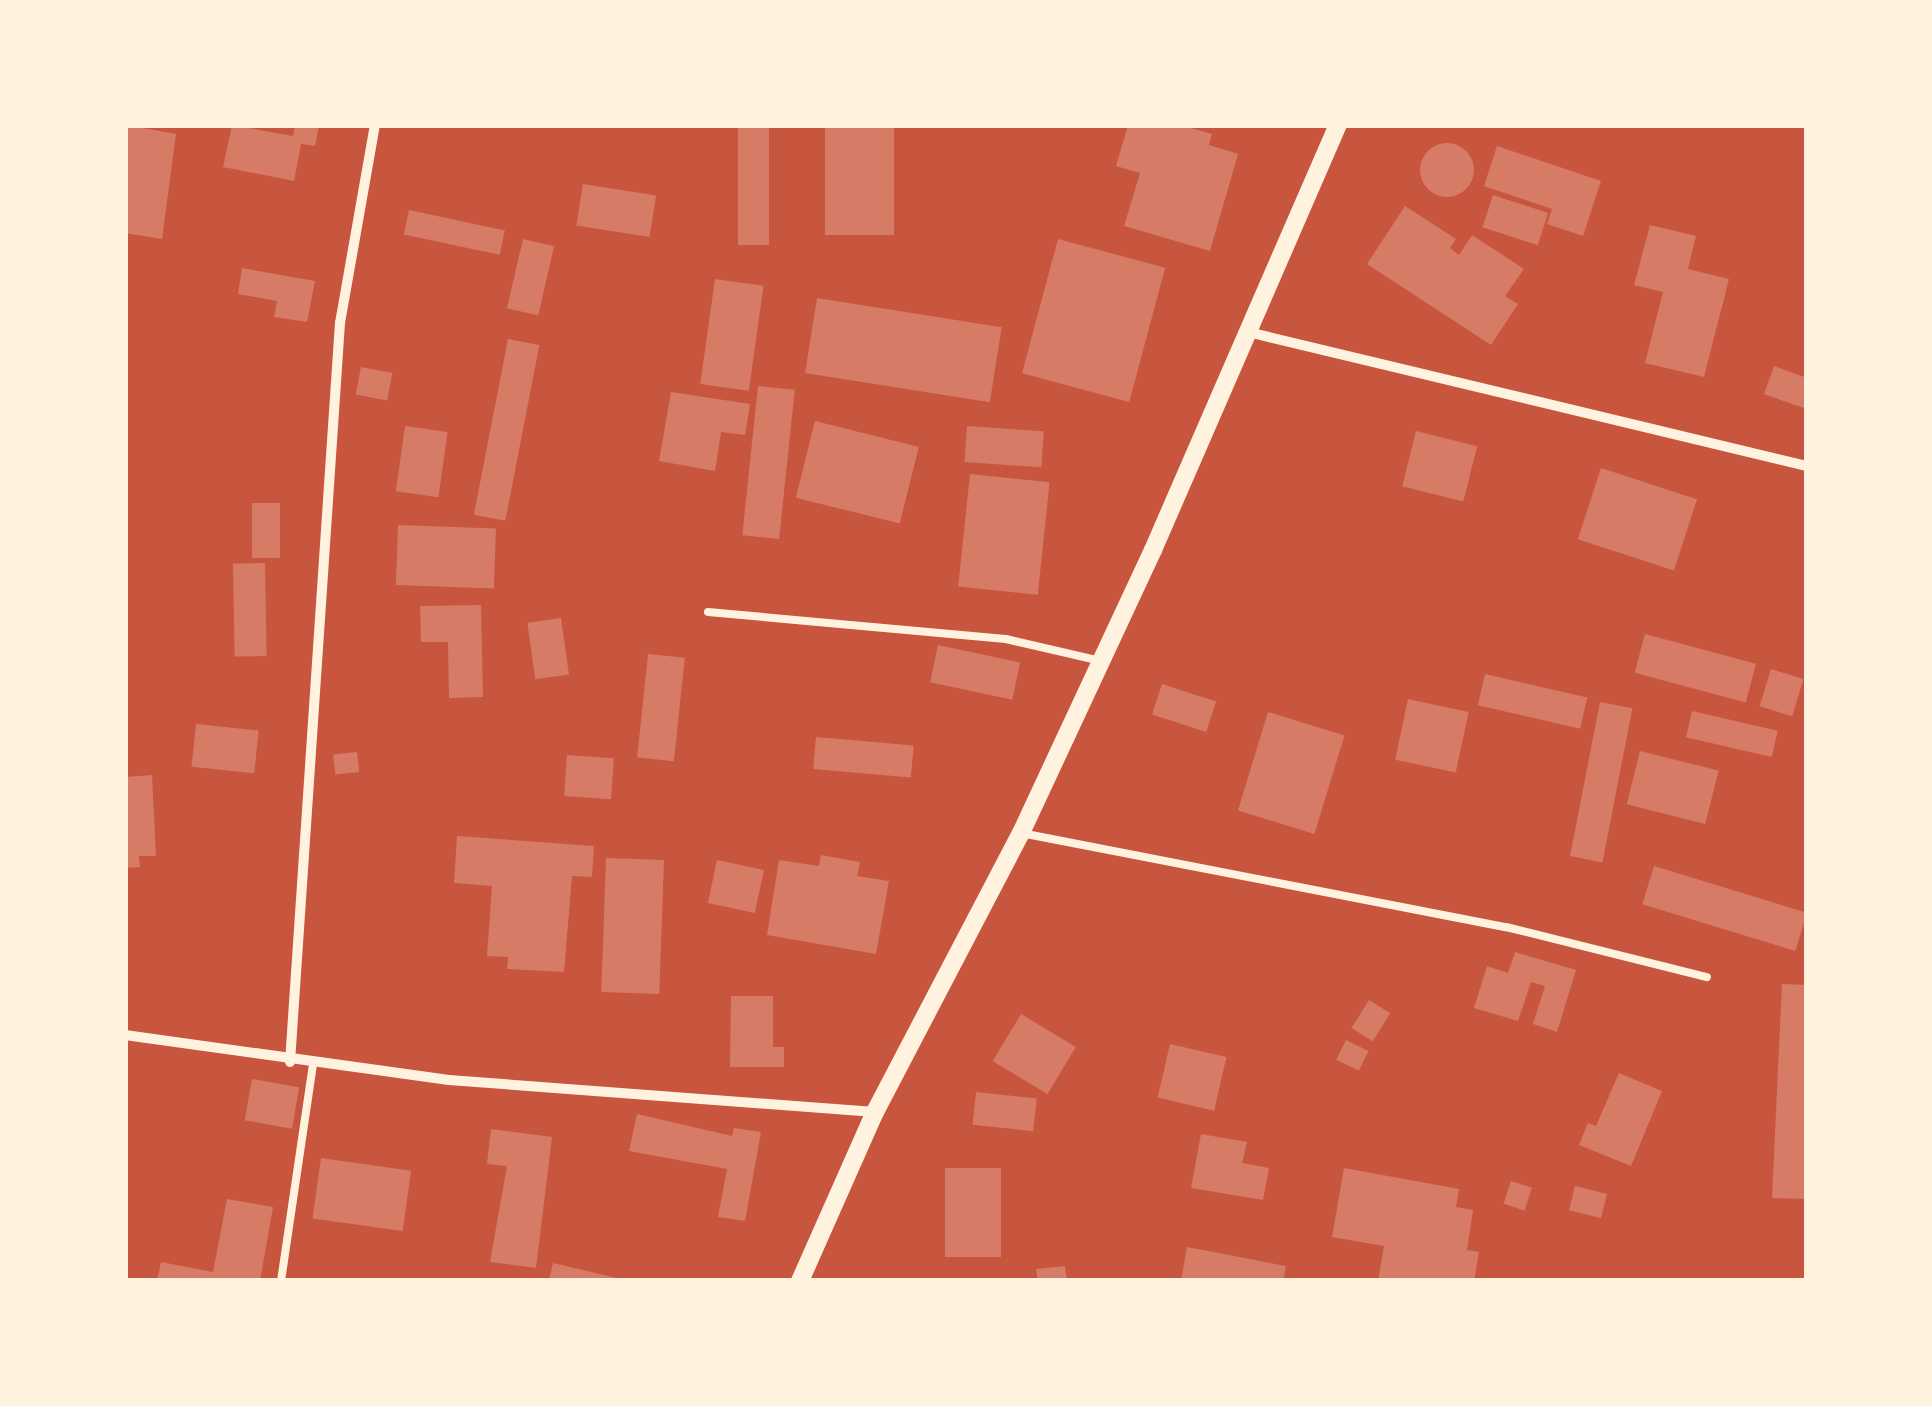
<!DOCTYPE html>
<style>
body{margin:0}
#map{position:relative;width:1932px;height:1406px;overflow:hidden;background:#c8553d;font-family:Inter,sans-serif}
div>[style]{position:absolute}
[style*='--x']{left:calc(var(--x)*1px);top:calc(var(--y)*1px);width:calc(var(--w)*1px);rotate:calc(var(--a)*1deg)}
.building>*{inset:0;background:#d67c66;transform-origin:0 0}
.round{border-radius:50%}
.service>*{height:8px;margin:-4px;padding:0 4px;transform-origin:4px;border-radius:4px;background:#fff3e0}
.minor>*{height:10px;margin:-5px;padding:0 5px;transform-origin:5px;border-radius:5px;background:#fff3e0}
.tertiary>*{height:18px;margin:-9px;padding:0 9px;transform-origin:9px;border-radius:9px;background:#fff3e0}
span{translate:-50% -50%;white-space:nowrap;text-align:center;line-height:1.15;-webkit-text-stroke:10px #fff3e0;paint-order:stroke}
.frame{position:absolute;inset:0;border:128px solid #fff3e0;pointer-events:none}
</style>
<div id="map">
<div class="building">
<i style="clip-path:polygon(126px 125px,176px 134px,162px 239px,125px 233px)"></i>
<i style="clip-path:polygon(232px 125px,293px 136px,295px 125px,319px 125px,315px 146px,301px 144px,294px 181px,223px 167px)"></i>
<i style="left:738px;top:125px;width:31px;height:120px"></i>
<i style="left:825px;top:125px;width:69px;height:110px"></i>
<i style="clip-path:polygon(1128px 125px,1180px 125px,1212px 134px,1209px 145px,1238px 154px,1210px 251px,1124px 226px,1140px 173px,1116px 166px)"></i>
<i class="round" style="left:1420px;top:143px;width:54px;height:54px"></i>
<i style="clip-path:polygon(1497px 146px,1601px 181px,1583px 236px,1547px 224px,1552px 209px,1484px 186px)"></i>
<i style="left:583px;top:184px;width:74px;height:42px;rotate:9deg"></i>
<i style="left:1493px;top:195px;width:58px;height:34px;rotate:18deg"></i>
<i style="clip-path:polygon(1405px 206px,1456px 239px,1450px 248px,1459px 255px,1472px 235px,1524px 269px,1505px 296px,1518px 304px,1491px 345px,1367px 264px)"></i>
<i style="left:409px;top:210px;width:98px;height:25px;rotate:12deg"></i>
<i style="clip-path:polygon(1650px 225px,1696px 236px,1688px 269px,1729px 279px,1704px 377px,1645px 363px,1663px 292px,1634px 285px)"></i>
<i style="left:523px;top:239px;width:32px;height:71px;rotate:13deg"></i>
<i style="left:1058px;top:239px;width:111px;height:139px;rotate:15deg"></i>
<i style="clip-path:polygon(242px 268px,315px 281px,307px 322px,274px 317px,277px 301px,238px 294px)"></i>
<i style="left:715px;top:279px;width:49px;height:106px;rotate:8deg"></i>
<i style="left:817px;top:298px;width:187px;height:76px;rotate:9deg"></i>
<i style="left:508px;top:339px;width:32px;height:179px;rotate:11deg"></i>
<i style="clip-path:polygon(1774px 366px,1807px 378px,1807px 409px,1764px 394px)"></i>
<i style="left:361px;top:367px;width:32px;height:28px;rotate:11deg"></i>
<i style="left:758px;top:386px;width:37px;height:150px;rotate:6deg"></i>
<i style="clip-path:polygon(671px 392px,750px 404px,745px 435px,721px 432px,715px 471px,659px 461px)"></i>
<i style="left:815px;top:421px;width:107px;height:79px;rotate:14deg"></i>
<i style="left:405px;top:426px;width:43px;height:66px;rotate:8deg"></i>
<i style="left:967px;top:426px;width:77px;height:36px;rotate:4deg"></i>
<i style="left:1416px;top:431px;width:63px;height:57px;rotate:14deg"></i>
<i style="left:1601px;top:468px;width:101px;height:75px;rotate:18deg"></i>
<i style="left:970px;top:474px;width:80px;height:113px;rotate:6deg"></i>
<i style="left:252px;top:503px;width:28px;height:55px"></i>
<i style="left:398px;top:525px;width:98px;height:60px;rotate:2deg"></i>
<i style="left:265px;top:563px;width:93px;height:32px;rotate:89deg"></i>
<i style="clip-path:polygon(481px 605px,483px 697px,449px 698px,448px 642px,421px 642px,420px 606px)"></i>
<i style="left:561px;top:618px;width:57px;height:34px;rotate:82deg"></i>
<i style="left:1645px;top:634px;width:115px;height:40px;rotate:15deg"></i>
<i style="left:938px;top:645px;width:84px;height:38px;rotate:12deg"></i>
<i style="left:648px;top:654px;width:37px;height:104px;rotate:6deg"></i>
<i style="left:1771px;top:669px;width:34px;height:39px;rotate:17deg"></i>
<i style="left:1485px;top:674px;width:105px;height:32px;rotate:13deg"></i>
<i style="left:1162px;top:684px;width:57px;height:32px;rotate:18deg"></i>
<i style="left:1408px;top:699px;width:62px;height:62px;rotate:12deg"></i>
<i style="left:1600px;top:702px;width:33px;height:157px;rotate:11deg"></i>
<i style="left:1692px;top:711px;width:88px;height:27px;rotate:13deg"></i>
<i style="left:1268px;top:712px;width:80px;height:103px;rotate:17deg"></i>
<i style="left:196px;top:724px;width:63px;height:43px;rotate:6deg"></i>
<i style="left:816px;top:737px;width:98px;height:32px;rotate:5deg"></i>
<i style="left:1640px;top:751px;width:81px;height:55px;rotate:14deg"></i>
<i style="left:357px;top:752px;width:20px;height:24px;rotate:84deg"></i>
<i style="left:567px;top:755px;width:47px;height:41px;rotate:4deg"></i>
<i style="clip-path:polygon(152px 775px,156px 856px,139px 856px,140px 867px,125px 868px,125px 777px)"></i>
<i style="clip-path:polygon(457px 836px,594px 846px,592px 877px,572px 876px,564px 972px,507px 969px,508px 957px,487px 956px,492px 886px,454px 883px)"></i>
<i style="clip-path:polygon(821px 855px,860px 862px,857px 876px,889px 881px,876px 954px,767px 935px,779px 860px,819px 866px)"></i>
<i style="left:606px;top:858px;width:58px;height:134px;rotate:2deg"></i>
<i style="left:717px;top:860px;width:48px;height:44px;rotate:12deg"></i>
<i style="left:1654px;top:866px;width:160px;height:40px;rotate:17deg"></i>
<i style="clip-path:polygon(1515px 952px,1576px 970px,1557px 1032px,1533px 1024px,1545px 986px,1531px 982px,1518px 1021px,1474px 1008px,1487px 966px,1508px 973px)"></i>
<i style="clip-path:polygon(1782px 984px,1807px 985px,1807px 1199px,1772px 1198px)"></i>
<i style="clip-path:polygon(731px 996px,773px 996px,773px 1047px,784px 1047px,784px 1067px,730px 1067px)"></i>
<i style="left:1369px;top:1000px;width:25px;height:33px;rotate:32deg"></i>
<i style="left:1021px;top:1014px;width:64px;height:55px;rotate:31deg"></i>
<i style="left:1346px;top:1040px;width:25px;height:22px;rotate:26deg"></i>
<i style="left:1170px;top:1044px;width:58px;height:55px;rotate:13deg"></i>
<i style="clip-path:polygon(1619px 1073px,1662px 1091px,1631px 1166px,1579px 1145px,1588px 1123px,1596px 1126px)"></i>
<i style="left:252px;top:1079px;width:48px;height:42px;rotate:10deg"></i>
<i style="left:976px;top:1092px;width:61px;height:33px;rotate:6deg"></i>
<i style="clip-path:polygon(637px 1114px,732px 1136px,734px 1128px,761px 1132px,745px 1221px,718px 1217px,727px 1169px,629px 1151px)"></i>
<i style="clip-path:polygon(491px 1129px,552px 1137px,536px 1268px,490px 1262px,507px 1166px,487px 1164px)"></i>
<i style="clip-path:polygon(1201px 1134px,1247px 1142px,1242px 1163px,1269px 1168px,1263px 1200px,1191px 1188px)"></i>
<i style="left:321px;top:1158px;width:91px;height:61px;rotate:8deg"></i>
<i style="left:1001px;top:1168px;width:89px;height:56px;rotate:90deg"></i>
<i style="clip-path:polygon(1344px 1168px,1459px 1189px,1456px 1207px,1473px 1210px,1467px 1250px,1479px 1252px,1474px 1281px,1378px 1281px,1384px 1246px,1332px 1237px)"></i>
<i style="left:1511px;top:1181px;width:22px;height:24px;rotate:18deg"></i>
<i style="left:1575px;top:1186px;width:33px;height:25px;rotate:14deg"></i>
<i style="clip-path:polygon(227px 1199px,273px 1207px,260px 1281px,157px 1281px,161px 1262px,213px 1272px)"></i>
<i style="clip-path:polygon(1187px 1247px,1286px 1266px,1283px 1281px,1181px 1281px)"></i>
<i style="clip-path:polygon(553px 1263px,625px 1280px,624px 1281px,549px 1281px)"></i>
<i style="clip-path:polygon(1065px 1266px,1067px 1281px,1038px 1281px,1036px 1269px)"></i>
</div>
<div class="service">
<i style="--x:708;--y:612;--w:299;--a:5.2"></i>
<i style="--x:1006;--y:639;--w:98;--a:13"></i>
<i style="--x:1021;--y:833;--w:494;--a:11"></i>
<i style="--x:1506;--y:927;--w:207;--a:14"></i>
<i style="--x:281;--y:1281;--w:218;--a:-81.6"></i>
</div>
<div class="minor">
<i style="--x:1248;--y:332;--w:575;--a:13.48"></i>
<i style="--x:125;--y:1035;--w:327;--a:7.9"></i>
<i style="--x:449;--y:1080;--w:427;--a:4.3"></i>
<i style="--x:290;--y:1062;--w:741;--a:-86.13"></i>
<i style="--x:340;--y:323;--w:201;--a:-80"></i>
</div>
<div class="tertiary">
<i style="--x:800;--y:1281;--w:185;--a:-66.1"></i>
<i style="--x:875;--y:1112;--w:315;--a:-62.4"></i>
<i style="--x:1021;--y:833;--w:312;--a:-65"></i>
<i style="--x:1153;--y:550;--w:464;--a:-66.5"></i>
</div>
<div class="frame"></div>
</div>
